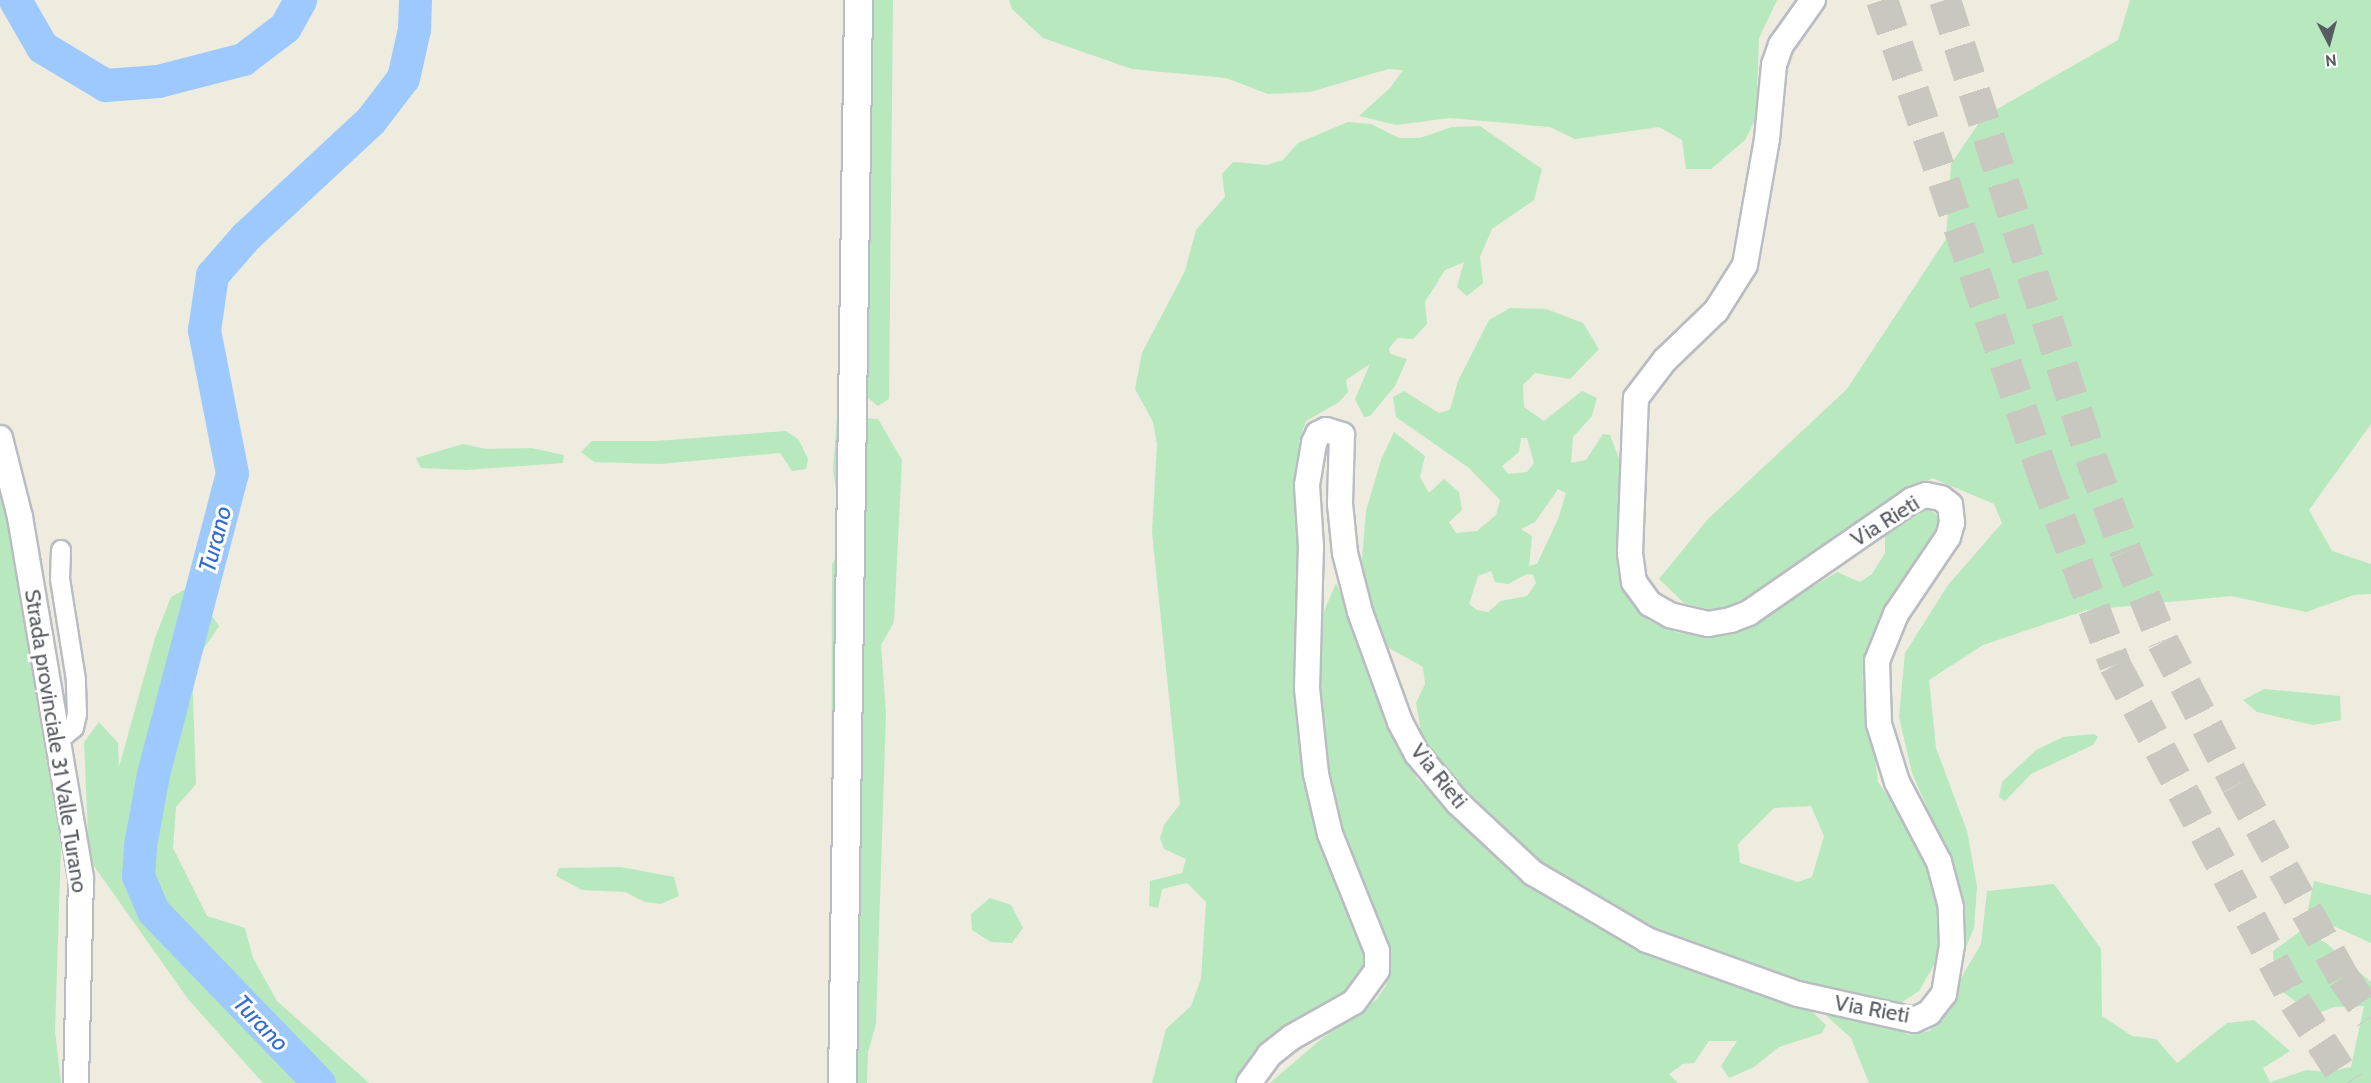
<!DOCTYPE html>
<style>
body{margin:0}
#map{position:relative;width:2371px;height:1083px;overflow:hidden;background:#edecdf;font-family:Cabin,sans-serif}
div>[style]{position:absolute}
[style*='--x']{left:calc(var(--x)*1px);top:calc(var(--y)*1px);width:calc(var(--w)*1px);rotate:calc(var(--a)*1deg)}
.green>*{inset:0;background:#b8e8bd}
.river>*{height:33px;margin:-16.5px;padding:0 16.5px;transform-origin:16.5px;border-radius:16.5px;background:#9dc9ff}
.trunk-tunnel>*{height:32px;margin-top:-16px;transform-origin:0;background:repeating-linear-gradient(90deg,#c8c8c0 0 32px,transparent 0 48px)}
.roads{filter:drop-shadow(2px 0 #babcc3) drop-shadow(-2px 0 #babcc3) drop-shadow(0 2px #babcc3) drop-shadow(0 -2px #babcc3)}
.minor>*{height:18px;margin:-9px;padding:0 9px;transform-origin:9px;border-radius:9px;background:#fff}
.tertiary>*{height:24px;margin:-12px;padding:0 12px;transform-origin:12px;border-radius:12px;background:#fff}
.secondary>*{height:27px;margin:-13.5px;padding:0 13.5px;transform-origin:13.5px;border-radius:13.5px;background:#fff}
span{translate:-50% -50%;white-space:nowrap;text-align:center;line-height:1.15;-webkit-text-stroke:6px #fff;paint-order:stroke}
.street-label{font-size:22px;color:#585b62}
.water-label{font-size:24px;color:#336dcf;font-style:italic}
.north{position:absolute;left:2299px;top:12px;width:60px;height:60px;-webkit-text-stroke:4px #fff;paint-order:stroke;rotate:174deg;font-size:16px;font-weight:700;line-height:24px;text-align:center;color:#585b62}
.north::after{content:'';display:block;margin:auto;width:21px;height:27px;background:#585b62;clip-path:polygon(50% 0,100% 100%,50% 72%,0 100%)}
</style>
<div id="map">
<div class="green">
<i style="clip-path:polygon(865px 0,893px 0,889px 399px,878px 406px,868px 398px,861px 372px)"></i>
<i style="clip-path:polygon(1009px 0,1777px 0,1759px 38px,1756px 118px,1745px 140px,1711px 169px,1686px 169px,1682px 140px,1659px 127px,1575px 139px,1550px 127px,1450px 118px,1396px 125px,1359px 116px,1390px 88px,1403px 70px,1388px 69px,1310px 92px,1268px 94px,1226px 78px,1132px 69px,1043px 38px,1012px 9px)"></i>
<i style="clip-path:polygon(2130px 0,2371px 0,2371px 424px,2309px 510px,2332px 551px,2371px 564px,2371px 594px,2354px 595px,2306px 612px,2231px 596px,2087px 610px,1983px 645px,1929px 680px,1936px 748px,1967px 831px,1977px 886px,1974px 928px,1964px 952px,1950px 860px,1912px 773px,1899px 717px,1905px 653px,1948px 585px,2002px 523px,1994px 504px,1932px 478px,1772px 591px,1715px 611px,1684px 603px,1659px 579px,1708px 519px,1847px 389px,1946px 239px,1951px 164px,1983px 117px,2118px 40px)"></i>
<i style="clip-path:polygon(1348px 122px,1371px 124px,1399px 138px,1420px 138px,1452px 127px,1480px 126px,1542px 169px,1534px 200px,1492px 229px,1480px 257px,1483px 283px,1467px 296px,1457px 287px,1464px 262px,1445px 270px,1425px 302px,1427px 324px,1413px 339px,1398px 338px,1389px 348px,1390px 354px,1407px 359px,1395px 386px,1370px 416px,1364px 417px,1355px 399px,1370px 364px,1346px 380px,1348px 392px,1339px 402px,1306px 421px,1299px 442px,1303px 549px,1296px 716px,1314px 798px,1367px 953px,1367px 974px,1356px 990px,1239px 1083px,1152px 1083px,1166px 1029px,1191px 1006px,1201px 979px,1206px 902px,1187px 883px,1162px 889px,1158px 908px,1149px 906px,1150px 881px,1182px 873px,1186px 859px,1164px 849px,1160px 838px,1164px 825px,1180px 804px,1152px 532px,1157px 444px,1153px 422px,1135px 389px,1142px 353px,1185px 271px,1196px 230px,1225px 197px,1222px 174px,1233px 162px,1267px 165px,1283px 160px,1298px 143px)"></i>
<i style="clip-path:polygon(evenodd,1510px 308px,1546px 309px,1583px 323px,1599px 349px,1570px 379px,1535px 373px,1523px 385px,1524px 407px,1544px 421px,1582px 391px,1597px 398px,1592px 416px,1573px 437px,1571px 463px,1586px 460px,1603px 434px,1610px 435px,1620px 461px,1617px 568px,1625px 591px,1649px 621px,1676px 632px,1708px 638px,1734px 634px,1837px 572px,1860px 582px,1872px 574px,1885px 553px,1885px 535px,1901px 517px,1929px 509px,1939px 517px,1937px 543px,1870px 643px,1862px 678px,1869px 704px,1878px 782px,1918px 840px,1921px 859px,1933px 870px,1940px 891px,1941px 953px,1919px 991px,1890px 1010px,1674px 945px,1528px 856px,1487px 820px,1423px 743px,1416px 703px,1425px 684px,1423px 667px,1382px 644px,1367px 595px,1362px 560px,1366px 511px,1381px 460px,1394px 432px,1425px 456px,1420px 477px,1429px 493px,1444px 479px,1459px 492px,1462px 510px,1449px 522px,1456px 533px,1477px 531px,1496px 515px,1500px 500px,1469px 468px,1396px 417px,1393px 397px,1404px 391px,1439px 413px,1450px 410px,1458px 381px,1489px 320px,1510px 308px,1521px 438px,1527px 438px,1534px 463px,1527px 472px,1508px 474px,1502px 466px,1519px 452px,1521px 438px,1510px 308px,1558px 489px,1566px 493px,1558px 519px,1537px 564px,1529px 566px,1532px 536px,1521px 529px,1535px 522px,1558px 489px,1510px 308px,1491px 571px,1495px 582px,1508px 584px,1527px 574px,1533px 575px,1536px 583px,1527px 596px,1501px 601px,1488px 612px,1477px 610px,1469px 604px,1478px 576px,1491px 571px,1510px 308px,1811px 806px,1824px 836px,1812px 877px,1798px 882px,1740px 863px,1738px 844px,1774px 808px,1811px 806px)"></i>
<i style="clip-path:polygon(837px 416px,878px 419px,902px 460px,894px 622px,881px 645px,886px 713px,876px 1024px,868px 1052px,867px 1083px,827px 1083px,831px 939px,832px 564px,844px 543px,833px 470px)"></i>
<i style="clip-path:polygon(786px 431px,799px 440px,808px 459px,806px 469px,792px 471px,780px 453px,660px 464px,594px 462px,581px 452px,592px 441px,656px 441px)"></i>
<i style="clip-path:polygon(463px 444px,486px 449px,531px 448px,564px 455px,563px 463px,466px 470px,421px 468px,416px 458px)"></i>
<i style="clip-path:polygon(0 483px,61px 847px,55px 1031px,61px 1083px,0 1083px)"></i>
<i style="clip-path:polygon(1336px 583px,1394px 715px,1402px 753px,1417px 779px,1453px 814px,1554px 900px,1608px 929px,1796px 996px,1826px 1025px,1822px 1033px,1779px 1047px,1754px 1067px,1729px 1078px,1721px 1066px,1737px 1041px,1709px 1041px,1694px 1063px,1683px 1064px,1669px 1074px,1678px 1083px,1270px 1083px,1320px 1040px,1377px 999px,1386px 985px,1389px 962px,1336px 818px,1320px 731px,1317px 648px,1322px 616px)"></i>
<i style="clip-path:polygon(191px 586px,219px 626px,192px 666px,196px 784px,176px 807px,173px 848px,207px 916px,245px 928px,253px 958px,277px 1001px,369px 1083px,263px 1083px,188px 999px,89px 859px,84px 742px,99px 722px,118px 743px,119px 767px,155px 638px,171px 597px)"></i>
<i style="clip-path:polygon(2264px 689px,2340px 696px,2341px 720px,2313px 725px,2257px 712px,2243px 700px)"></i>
<i style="clip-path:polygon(2094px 734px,2098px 737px,2093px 745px,2031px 774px,2005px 801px,1999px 797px,2002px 782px,2036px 750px,2063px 737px)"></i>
<i style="clip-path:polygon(621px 867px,674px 877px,679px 896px,661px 904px,645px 902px,625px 892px,582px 890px,556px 876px,559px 868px)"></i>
<i style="clip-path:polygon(2314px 881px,2371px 895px,2371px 943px,2307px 914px)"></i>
<i style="clip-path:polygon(2054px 884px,2101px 949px,2102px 1016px,2132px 1036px,2156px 1039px,2177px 1063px,2227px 1023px,2254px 1020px,2290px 1051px,2263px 1068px,2270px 1082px,2307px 1070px,2327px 1072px,2351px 1067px,2364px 1006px,2334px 1007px,2314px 1015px,2275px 986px,2273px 951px,2302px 930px,2326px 943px,2371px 982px,2371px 1083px,1869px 1083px,1851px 1038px,1812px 1003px,1882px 1018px,1908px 1035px,1930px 1031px,1981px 944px,1987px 891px)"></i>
<i style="clip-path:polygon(990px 898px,1011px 905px,1023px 928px,1012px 943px,991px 942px,972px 930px,971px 914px)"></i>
</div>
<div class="river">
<i style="--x:15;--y:0;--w:54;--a:60.1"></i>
<i style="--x:42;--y:47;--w:74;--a:31.1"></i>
<i style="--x:105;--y:85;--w:53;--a:-4.3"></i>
<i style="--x:158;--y:81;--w:88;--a:-14.5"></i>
<i style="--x:243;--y:59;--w:53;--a:-37.3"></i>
<i style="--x:285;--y:27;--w:31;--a:-61"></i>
<i style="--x:319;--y:1083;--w:239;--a:-134"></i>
<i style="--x:153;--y:911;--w:38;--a:-113"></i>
<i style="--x:138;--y:876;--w:31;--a:-86"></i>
<i style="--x:140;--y:845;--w:72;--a:-79.6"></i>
<i style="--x:153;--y:774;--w:311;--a:-75.3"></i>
<i style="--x:232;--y:473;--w:146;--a:-101.1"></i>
<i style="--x:204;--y:330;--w:56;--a:-81.7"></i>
<i style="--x:212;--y:275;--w:50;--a:-49"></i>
<i style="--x:245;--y:237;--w:171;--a:-42.9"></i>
<i style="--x:370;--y:121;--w:54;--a:-52.5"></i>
<i style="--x:403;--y:78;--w:50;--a:-77.3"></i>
<i style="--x:414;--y:29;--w:29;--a:-88"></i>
</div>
<div class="trunk-tunnel">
<i style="--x:1882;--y:0;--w:501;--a:71.24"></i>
<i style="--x:2043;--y:474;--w:204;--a:69.3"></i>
<i style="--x:2115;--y:665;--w:382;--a:61.9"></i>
<i style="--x:2295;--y:1002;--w:97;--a:56.8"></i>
<i style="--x:1945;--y:0;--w:481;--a:72.3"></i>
<i style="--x:2091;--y:458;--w:100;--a:69.6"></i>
<i style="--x:2126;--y:552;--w:97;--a:67.7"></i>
<i style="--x:2163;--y:642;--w:161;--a:62.6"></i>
<i style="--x:2237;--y:785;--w:219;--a:61.1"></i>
<i style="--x:2343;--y:977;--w:49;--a:55"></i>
</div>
<div class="roads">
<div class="minor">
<i style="--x:59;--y:740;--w:19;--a:-39"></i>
<i style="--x:74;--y:728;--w:14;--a:-78"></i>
<i style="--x:77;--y:714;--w:34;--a:-92"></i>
<i style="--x:76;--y:680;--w:102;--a:-99"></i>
<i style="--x:60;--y:579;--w:29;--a:-88"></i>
</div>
<div class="tertiary">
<i style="--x:0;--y:438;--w:81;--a:75.8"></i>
<i style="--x:20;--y:517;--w:366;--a:80.4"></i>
<i style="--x:81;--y:878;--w:205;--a:91.4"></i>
<i style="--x:1249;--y:1083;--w:34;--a:-54"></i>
<i style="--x:1269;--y:1055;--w:29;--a:-38"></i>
<i style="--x:1292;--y:1037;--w:71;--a:-29.4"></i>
<i style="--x:1354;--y:1002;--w:39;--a:-54"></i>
<i style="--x:1377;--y:970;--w:19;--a:-90"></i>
<i style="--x:1377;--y:951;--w:126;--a:-111.9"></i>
<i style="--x:1330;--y:834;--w:62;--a:-103.1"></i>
<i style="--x:1316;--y:774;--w:86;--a:-96"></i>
<i style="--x:1307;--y:688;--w:141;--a:-88.4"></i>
<i style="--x:1311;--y:547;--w:62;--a:-93.7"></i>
<i style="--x:1307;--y:485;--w:43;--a:-80.5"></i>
<i style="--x:1314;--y:443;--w:10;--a:-66"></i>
<i style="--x:1318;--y:434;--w:9;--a:-27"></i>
<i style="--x:1326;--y:430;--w:17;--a:17"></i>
<i style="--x:1342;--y:435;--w:69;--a:91.7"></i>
<i style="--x:1340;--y:504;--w:49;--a:84.2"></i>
<i style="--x:1345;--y:553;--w:61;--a:75.7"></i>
<i style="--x:1360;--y:612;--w:117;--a:70"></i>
<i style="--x:1400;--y:722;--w:36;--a:62"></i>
<i style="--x:1417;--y:754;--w:64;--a:50.1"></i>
<i style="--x:1458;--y:803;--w:103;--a:43"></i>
<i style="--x:1533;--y:873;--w:132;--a:30.4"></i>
<i style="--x:1647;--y:940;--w:160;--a:19.7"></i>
<i style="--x:1798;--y:994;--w:119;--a:12.6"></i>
<i style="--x:1914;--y:1020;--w:17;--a:-25"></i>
<i style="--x:1929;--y:1013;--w:24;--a:-52"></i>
<i style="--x:1944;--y:994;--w:50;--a:-80.7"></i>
<i style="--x:1952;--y:945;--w:38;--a:-92"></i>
<i style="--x:1951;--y:907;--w:47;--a:-104.9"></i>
<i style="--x:1939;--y:862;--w:90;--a:-117.7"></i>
<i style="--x:1897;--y:782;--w:61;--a:-107.2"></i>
<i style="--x:1879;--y:724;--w:63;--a:-91.8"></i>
<i style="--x:1877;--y:661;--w:51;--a:-68"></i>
<i style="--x:1896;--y:614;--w:93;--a:-56"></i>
<i style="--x:1948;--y:537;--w:15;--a:-74"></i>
<i style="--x:1952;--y:523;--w:18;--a:-96"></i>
<i style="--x:1950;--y:505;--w:11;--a:-142"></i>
<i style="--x:1941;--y:498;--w:15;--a:-169"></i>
<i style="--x:1926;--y:495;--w:15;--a:160"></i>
<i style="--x:1912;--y:500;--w:198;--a:145.3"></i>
<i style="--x:1749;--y:613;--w:19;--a:159"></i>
<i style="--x:1731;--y:620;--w:23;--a:170"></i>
<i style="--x:1708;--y:624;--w:39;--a:-167"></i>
<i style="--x:1670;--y:615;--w:23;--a:-151"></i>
<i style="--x:1650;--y:604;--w:27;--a:-126"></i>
<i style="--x:1634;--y:582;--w:29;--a:-98"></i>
<i style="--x:1630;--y:553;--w:155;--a:-87.8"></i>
<i style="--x:1636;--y:398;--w:48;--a:-52.7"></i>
<i style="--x:1665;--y:360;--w:71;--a:-43.9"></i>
<i style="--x:1716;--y:311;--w:54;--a:-57.8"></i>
<i style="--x:1745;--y:265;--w:128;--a:-80.1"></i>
<i style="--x:1767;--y:139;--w:74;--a:-84.6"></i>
<i style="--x:1774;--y:65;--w:21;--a:-71"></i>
<i style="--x:1781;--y:45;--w:55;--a:-54.6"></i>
</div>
<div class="secondary">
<i style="--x:842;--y:1083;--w:1083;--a:-89.15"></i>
</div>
</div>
<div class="street-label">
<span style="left:1885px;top:521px;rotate:-32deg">Via Rieti</span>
<span style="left:56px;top:741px;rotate:81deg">Strada provinciale 31 Valle Turano</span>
<span style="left:1439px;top:776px;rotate:51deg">Via Rieti</span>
<span style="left:1872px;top:1009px;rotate:10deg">Via Rieti</span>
</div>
<div class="water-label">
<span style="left:215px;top:539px;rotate:-75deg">Turano</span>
<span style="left:261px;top:1023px;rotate:46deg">Turano</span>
</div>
<div class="north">N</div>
</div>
